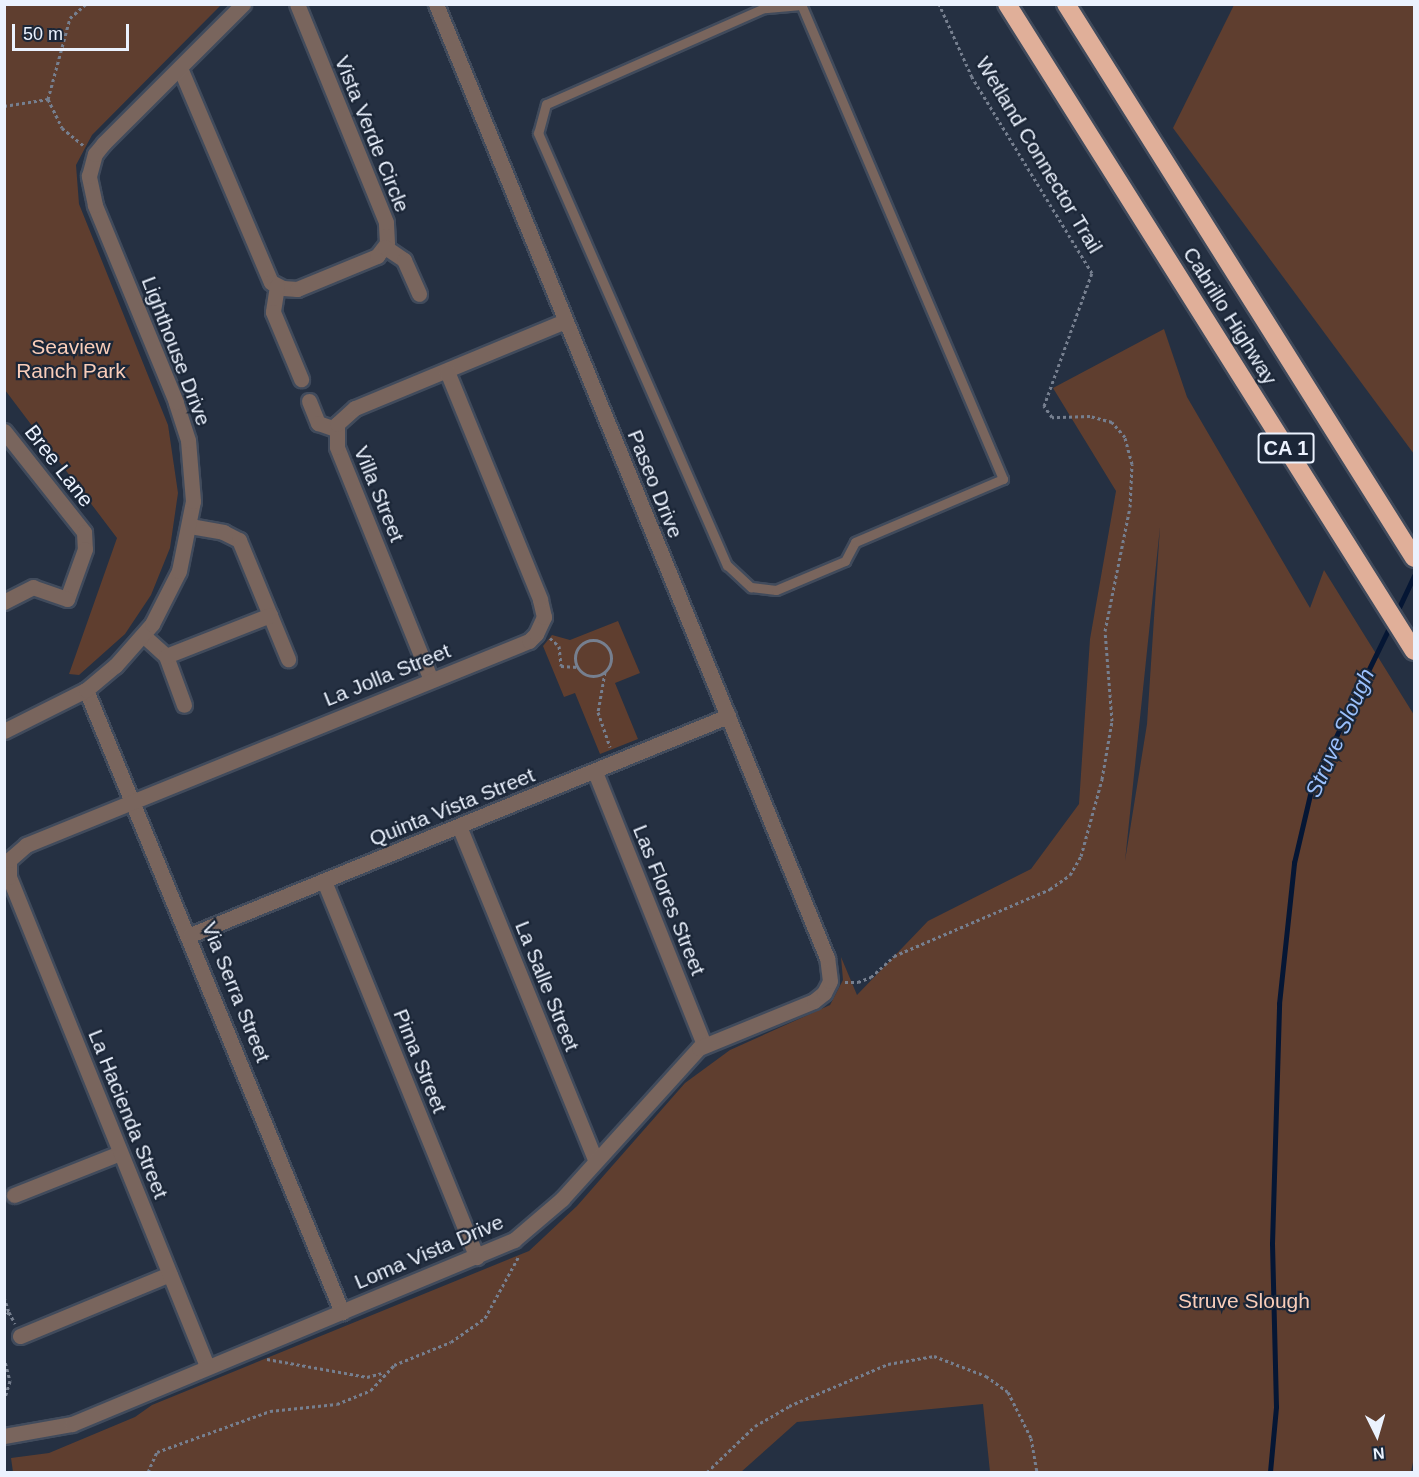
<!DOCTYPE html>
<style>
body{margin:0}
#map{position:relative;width:1419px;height:1477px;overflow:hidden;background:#253042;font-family:Helvetica,sans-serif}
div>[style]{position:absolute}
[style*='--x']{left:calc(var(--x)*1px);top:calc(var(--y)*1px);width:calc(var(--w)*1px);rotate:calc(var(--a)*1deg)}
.green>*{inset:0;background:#5f3e2f}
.stream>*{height:4.5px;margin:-2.25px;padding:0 2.25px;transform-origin:2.25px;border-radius:2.25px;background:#051634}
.path>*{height:3px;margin-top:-1.5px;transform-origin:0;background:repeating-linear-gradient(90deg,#767f8f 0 3px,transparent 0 6px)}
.path>.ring{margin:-1.5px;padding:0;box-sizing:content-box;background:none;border:3px solid #767f8f;border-radius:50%}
.roads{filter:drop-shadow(2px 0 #414b5c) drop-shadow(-2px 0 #414b5c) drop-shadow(0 2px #414b5c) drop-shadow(0 -2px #414b5c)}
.service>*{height:9px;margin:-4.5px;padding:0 4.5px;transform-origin:4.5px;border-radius:4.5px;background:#79655d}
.minor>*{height:15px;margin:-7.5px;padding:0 7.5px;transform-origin:7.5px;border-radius:7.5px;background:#79655d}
.motorway>*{height:18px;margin:-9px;padding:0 9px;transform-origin:9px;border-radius:9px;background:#e0af99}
span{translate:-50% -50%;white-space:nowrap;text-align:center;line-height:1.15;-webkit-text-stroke:4.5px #1b2637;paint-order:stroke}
.shield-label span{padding:2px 4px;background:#1b2637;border:2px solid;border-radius:4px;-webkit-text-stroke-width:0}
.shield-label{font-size:20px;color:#ebf2fe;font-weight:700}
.street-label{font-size:21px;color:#ebf2fe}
.park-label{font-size:21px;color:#f9cdb9}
.water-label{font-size:22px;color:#9bc0fc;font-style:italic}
.frame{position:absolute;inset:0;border:6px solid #ebf2fe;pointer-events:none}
.north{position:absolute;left:1347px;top:1405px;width:60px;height:60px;-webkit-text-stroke:4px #1b2637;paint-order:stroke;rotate:175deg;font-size:16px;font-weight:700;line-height:24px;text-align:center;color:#ebf2fe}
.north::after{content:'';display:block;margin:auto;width:21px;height:27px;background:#ebf2fe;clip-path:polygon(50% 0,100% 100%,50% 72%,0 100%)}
.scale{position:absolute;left:12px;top:24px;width:117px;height:27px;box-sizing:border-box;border:3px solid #ebf2fe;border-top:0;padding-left:8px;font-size:18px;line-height:21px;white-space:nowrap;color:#ebf2fe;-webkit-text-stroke:4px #1b2637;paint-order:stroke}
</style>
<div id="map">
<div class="green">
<i style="clip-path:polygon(5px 4px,221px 5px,92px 135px,76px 165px,79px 204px,168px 425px,178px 493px,170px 548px,151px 595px,125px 634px,79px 675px,69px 674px,117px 538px,5px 390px)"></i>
<i style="clip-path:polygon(1234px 5px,1414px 5px,1414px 454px,1173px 128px)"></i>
<i style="clip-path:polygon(evenodd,1164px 329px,1187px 397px,1310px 608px,1324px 570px,1414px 715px,1414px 1457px,1411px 1472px,990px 1472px,983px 1404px,797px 1422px,741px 1472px,13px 1472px,11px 1458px,49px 1453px,135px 1417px,152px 1405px,529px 1251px,577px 1206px,685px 1083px,730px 1050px,830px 1005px,843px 980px,841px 957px,857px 995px,928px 921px,1031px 869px,1079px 804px,1090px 639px,1116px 491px,1053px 388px,1164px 329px,1160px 527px,1147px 724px,1125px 861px,1160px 527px)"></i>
<i style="clip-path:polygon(618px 621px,640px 673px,615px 683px,638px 739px,600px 754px,575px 693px,564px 697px,543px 646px,552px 635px,570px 640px)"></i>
</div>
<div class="stream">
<i style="--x:1396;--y:614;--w:42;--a:-64.7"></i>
<i style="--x:1270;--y:1472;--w:65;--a:-84.7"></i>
<i style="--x:1276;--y:1407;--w:163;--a:-91.4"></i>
<i style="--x:1272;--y:1244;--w:240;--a:-88.3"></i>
<i style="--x:1279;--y:1004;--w:142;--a:-83.9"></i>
<i style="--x:1294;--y:863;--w:79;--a:-76.8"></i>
<i style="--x:1312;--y:786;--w:180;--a:-64"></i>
</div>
<div class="path">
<i style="--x:48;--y:99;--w:32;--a:64"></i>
<i style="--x:62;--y:128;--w:28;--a:39"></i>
<i style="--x:4;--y:106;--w:45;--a:-9"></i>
<i style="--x:48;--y:99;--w:84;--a:-74.8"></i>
<i style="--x:70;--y:18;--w:21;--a:-41"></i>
<i style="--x:550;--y:638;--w:12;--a:42"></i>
<i style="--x:559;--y:646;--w:20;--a:84"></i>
<i style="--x:561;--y:666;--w:17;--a:3"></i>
<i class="ring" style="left:575px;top:640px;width:33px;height:33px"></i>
<i style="--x:605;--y:672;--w:41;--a:99.9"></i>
<i style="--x:598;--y:712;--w:37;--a:71"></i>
<i style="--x:845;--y:982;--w:13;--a:0"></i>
<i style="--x:858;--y:982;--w:14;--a:-21"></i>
<i style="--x:871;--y:977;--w:31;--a:-42"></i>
<i style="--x:894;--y:956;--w:170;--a:-23.2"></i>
<i style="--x:1050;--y:889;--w:24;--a:-35"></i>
<i style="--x:1070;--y:875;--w:22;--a:-60"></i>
<i style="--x:1081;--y:856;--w:80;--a:-74.7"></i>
<i style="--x:1102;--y:779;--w:59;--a:-80.2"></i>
<i style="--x:1112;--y:721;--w:90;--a:-94.4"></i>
<i style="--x:1105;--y:631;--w:126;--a:-78.6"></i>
<i style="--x:1130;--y:507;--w:43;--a:-87.3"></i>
<i style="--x:1132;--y:464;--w:28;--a:-105"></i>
<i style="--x:1125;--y:437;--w:20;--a:-131"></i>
<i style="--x:1112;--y:422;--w:23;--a:-165"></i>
<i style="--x:1090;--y:416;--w:38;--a:178"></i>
<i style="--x:1052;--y:417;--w:14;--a:-126"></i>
<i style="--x:1044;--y:406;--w:141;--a:-70.2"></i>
<i style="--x:1092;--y:273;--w:230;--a:-121.5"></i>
<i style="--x:972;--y:77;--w:80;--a:-114.3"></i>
<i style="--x:4;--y:1297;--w:16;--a:72"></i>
<i style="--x:9;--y:1312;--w:7;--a:135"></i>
<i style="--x:9;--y:1312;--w:13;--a:63"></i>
<i style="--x:4;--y:1357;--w:25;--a:76"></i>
<i style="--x:10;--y:1381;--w:21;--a:107"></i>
<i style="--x:267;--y:1359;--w:102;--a:10.2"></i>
<i style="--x:367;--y:1377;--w:16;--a:-15"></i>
<i style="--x:148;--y:1472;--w:22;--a:-66"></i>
<i style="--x:157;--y:1452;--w:120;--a:-19.9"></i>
<i style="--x:270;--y:1411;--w:67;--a:-6"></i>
<i style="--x:337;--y:1404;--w:37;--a:-22"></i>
<i style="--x:371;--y:1390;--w:34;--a:-47"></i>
<i style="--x:394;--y:1365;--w:61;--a:-22"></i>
<i style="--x:451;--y:1342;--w:42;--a:-35.2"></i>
<i style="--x:485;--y:1318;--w:71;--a:-61.3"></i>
<i style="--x:707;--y:1472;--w:66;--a:-43.8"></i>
<i style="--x:755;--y:1426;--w:39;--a:-30"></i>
<i style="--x:789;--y:1406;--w:108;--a:-23"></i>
<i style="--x:888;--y:1364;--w:47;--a:-9.9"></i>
<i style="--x:934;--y:1356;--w:56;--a:21"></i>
<i style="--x:986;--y:1376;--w:27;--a:36"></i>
<i style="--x:1008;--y:1392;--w:51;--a:63.4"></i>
<i style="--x:1031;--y:1438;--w:35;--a:80"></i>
</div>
<div class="roads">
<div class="service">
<i style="--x:801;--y:5;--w:37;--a:175"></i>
<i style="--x:764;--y:8;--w:238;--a:156.2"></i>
<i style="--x:546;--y:104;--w:30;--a:105"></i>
<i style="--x:538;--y:133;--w:472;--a:66.4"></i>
<i style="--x:727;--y:565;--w:33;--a:43"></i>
<i style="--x:751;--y:587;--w:25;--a:7"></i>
<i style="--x:776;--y:590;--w:75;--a:-22.8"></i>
<i style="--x:845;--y:561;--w:21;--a:-62"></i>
<i style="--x:855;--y:542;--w:161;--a:-23.1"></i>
<i style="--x:1003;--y:479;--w:516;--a:-113.04"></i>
</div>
<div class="minor">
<i style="--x:180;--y:68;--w:233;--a:67"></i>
<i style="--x:271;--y:282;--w:13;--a:27"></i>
<i style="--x:283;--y:288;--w:14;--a:4"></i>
<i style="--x:297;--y:289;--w:87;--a:-22.4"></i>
<i style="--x:377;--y:256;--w:16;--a:-52"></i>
<i style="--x:387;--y:243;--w:21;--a:-93"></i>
<i style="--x:386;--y:222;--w:235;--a:-112.2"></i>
<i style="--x:385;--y:247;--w:23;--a:34"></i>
<i style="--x:404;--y:260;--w:37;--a:66"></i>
<i style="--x:277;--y:286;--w:26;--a:99"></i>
<i style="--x:273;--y:312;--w:73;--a:67.3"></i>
<i style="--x:309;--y:401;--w:24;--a:68"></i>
<i style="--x:318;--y:423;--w:18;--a:19"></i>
<i style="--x:4;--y:431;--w:129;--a:51.6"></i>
<i style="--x:84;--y:532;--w:17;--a:87"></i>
<i style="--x:85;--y:549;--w:53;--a:109.8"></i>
<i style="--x:67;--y:599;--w:36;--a:-161"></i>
<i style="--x:33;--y:587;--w:33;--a:153"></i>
<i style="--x:190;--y:526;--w:34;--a:10"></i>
<i style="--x:223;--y:532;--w:18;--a:27"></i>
<i style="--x:239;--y:540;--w:129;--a:67.6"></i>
<i style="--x:144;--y:636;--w:30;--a:42"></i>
<i style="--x:166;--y:656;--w:52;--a:69.8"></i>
<i style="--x:166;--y:656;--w:112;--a:-21.5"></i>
<i style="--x:431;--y:680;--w:251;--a:-112"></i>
<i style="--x:337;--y:447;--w:23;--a:-90"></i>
<i style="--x:337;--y:424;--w:24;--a:-42"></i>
<i style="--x:355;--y:408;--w:227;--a:-22.5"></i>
<i style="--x:86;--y:690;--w:673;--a:67.63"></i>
<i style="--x:4;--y:731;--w:92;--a:-26.6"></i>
<i style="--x:86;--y:690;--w:38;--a:-40"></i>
<i style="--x:115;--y:666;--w:56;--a:-48.6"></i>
<i style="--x:152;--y:624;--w:59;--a:-63"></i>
<i style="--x:179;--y:571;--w:71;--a:-78.7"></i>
<i style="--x:193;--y:501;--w:61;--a:-94.7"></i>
<i style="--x:188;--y:440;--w:40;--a:-108"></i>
<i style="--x:176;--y:402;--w:213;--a:-112.4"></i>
<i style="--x:95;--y:205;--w:30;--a:-102"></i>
<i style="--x:89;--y:176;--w:23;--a:-75"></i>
<i style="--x:95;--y:154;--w:14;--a:-51"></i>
<i style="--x:104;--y:143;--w:197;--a:-45"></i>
<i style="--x:595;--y:772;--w:293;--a:68.2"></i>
<i style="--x:459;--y:826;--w:362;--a:67.8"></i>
<i style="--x:324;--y:881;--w:406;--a:67.9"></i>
<i style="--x:190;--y:935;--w:581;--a:-22.15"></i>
<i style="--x:14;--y:1195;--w:114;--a:-21.6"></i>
<i style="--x:20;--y:1336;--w:162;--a:-22.5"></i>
<i style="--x:207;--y:1366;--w:528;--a:-112.04"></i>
<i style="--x:9;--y:877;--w:17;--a:-90"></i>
<i style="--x:9;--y:860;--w:23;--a:-41"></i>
<i style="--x:26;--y:845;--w:543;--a:-22.08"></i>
<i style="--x:529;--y:641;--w:10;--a:-45"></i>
<i style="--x:536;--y:634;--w:19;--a:-65"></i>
<i style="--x:544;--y:617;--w:18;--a:-103"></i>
<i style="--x:540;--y:599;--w:246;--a:-112.2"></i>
<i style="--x:4;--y:1436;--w:69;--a:-10"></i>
<i style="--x:72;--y:1424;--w:479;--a:-22.6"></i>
<i style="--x:514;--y:1240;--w:63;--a:-40.5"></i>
<i style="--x:562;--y:1199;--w:204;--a:-47.8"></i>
<i style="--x:699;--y:1048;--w:124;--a:-22.2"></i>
<i style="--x:814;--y:1001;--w:13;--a:-39"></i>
<i style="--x:824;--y:993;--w:13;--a:-63"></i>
<i style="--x:830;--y:981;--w:23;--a:-97"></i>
<i style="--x:827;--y:958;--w:1031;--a:-112.29"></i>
</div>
<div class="motorway">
<i style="--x:1007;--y:4;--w:764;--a:57.83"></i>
<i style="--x:1066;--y:4;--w:654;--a:57.86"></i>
</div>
</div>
<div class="shield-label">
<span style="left:1286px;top:448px">CA 1</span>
</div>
<div class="street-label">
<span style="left:372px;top:134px;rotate:68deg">Vista Verde Circle</span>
<span style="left:1039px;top:155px;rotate:59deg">Wetland Connector Trail</span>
<span style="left:1230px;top:316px;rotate:58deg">Cabrillo Highway</span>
<span style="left:176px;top:351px;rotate:69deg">Lighthouse Drive</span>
<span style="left:59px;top:466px;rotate:52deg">Bree Lane</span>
<span style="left:655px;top:484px;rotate:68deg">Paseo Drive</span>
<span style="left:379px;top:494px;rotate:68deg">Villa Street</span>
<span style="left:387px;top:675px;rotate:-22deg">La Jolla Street</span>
<span style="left:452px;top:807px;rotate:-22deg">Quinta Vista Street</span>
<span style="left:669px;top:900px;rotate:68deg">Las Flores Street</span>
<span style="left:547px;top:986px;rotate:68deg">La Salle Street</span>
<span style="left:236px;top:992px;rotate:68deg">Via Serra Street</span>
<span style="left:420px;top:1061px;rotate:68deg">Pima Street</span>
<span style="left:128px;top:1114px;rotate:68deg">La Hacienda Street</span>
<span style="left:429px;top:1252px;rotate:-23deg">Loma Vista Drive</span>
</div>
<div class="park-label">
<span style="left:71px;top:359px">Seaview<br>Ranch Park</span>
<span style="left:1244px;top:1301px">Struve Slough</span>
</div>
<div class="water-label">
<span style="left:1340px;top:733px;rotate:-66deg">Struve Slough</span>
</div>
<div class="frame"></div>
<div class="north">N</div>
<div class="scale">50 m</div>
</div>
